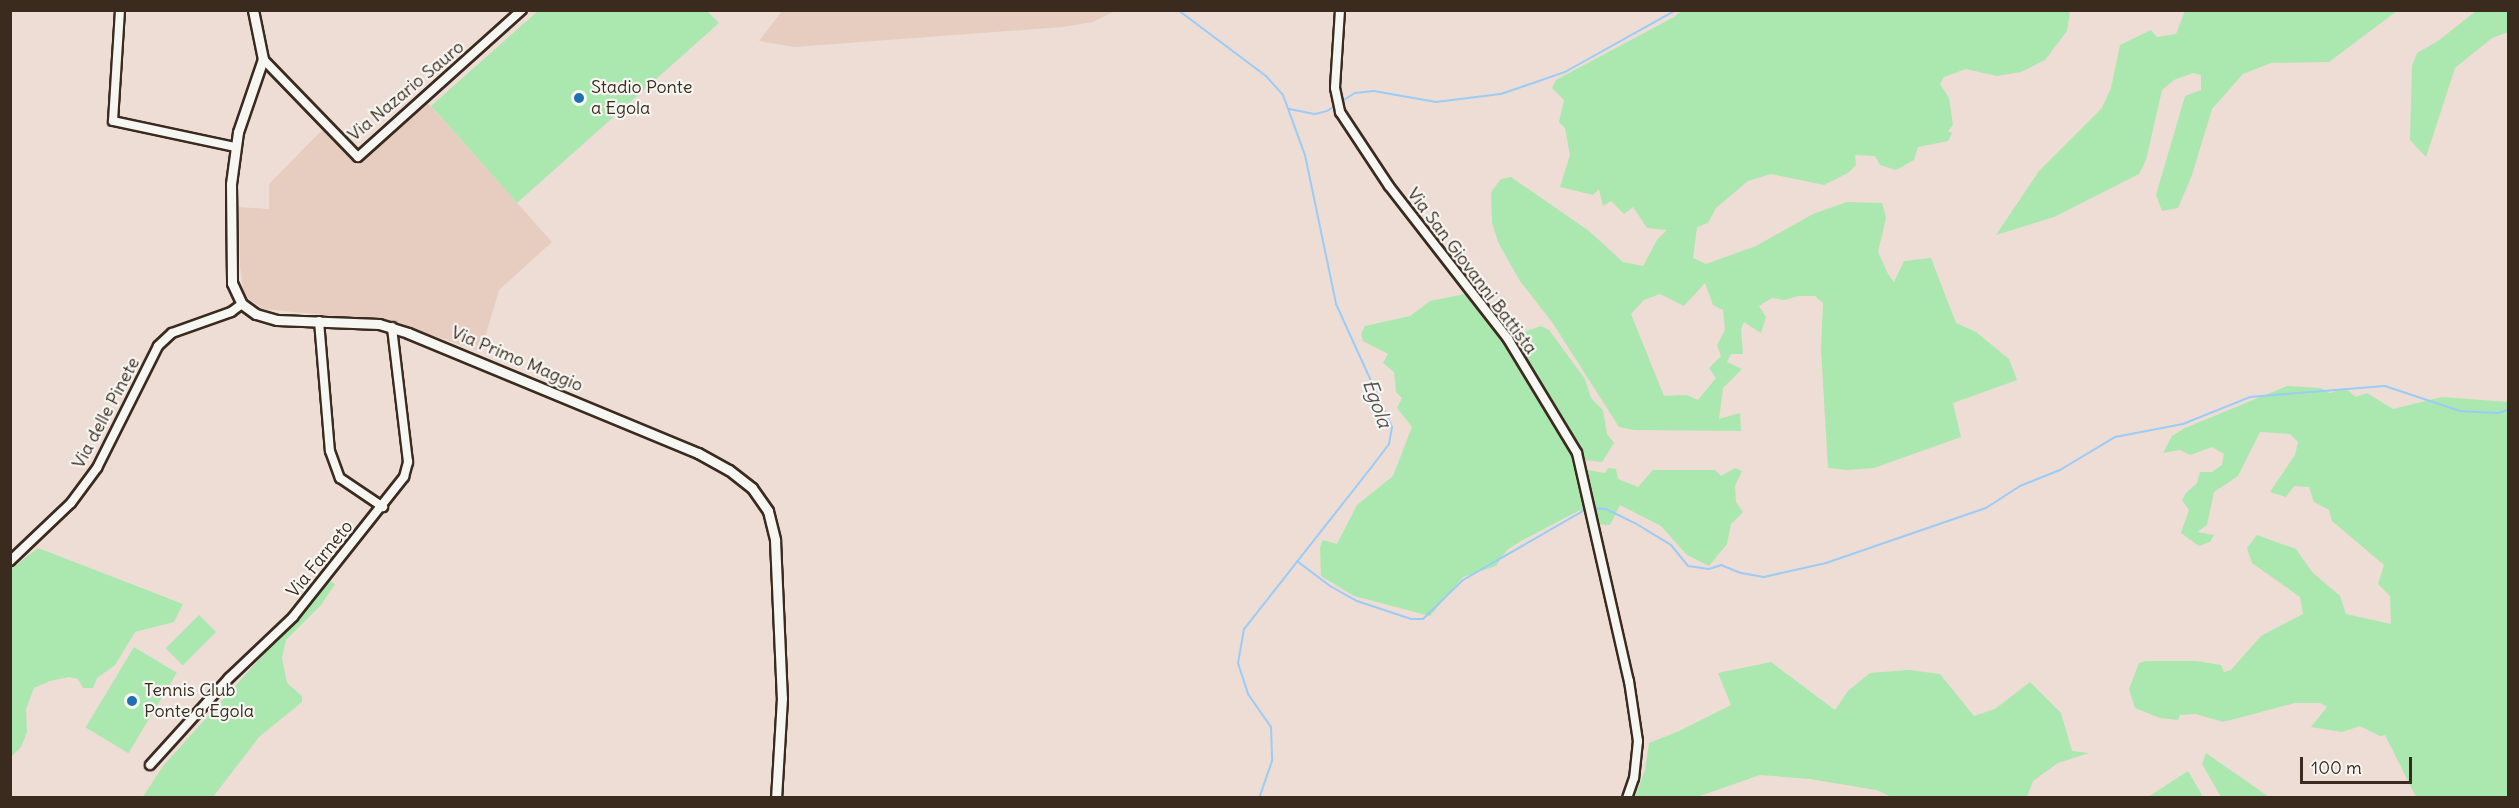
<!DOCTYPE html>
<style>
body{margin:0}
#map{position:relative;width:2519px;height:808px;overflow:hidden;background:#edddd5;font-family:Delius,sans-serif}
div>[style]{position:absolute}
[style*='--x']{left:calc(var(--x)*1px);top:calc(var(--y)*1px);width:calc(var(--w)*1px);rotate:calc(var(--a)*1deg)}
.built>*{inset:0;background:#e7ccc0}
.green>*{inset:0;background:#aae8af;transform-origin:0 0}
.stream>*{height:2px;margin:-1px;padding:0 1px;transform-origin:1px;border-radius:1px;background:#9bccf7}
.roads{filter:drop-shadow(2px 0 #3b2a1e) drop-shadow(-2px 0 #3b2a1e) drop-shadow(0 2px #3b2a1e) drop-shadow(0 -2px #3b2a1e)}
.minor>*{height:8px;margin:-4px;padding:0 4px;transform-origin:4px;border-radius:4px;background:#f6f6f2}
.tertiary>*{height:9px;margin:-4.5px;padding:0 4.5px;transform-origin:4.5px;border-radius:4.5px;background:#f6f6f2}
.dots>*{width:16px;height:16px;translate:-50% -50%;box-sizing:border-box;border:3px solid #f6f6f2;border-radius:50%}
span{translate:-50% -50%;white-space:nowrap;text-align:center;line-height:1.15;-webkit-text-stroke:4.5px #f6f6f2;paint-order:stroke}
.poi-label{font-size:18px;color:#3b2a1e}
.left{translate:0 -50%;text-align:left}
.street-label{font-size:18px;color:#3b2a1e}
.water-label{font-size:20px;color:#535254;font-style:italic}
.frame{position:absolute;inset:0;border:12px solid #3b2a1e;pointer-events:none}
.scale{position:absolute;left:2300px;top:757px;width:112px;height:27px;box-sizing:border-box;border:3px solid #3b2a1e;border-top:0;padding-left:8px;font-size:18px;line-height:21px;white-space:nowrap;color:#3b2a1e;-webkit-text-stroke:4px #f6f6f2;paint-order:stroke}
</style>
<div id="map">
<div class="built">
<i style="clip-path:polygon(782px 11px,782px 10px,1115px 11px,1093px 22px,1063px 27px,794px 47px,759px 41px)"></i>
<i style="clip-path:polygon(427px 102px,552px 242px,499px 290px,481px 351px,388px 321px,263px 309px,244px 295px,240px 266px,239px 207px,269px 209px,269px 184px,323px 129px,357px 166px)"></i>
</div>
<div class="green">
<i style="clip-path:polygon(539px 10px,707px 11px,719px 23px,517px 203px,431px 106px)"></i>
<i style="clip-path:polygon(evenodd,1681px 11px,2070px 11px,2067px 31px,2045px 60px,2021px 72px,1997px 76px,1966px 69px,1944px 77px,1940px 84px,1949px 98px,1953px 125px,1948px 131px,1952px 133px,1948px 141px,1918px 147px,1914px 160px,1896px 170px,1880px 165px,1875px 156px,1855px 155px,1856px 165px,1848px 173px,1824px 185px,1771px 174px,1748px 181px,1716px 208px,1708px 223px,1697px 227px,1693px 258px,1706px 264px,1756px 246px,1813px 214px,1847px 202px,1882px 203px,1886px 218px,1878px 252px,1888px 274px,1894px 282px,1904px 261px,1931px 258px,1956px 323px,1976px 332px,2009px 359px,2017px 380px,1953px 403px,1961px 437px,1874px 468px,1847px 470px,1828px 468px,1821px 349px,1823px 303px,1815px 296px,1798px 296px,1785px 300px,1772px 298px,1759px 306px,1766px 317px,1761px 333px,1744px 322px,1741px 329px,1743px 354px,1731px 354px,1727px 362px,1742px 369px,1723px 388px,1719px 419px,1740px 413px,1741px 431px,1634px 430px,1619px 427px,1552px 322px,1520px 281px,1499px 244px,1492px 223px,1491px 192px,1501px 179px,1511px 177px,1589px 231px,1623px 262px,1643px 266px,1657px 240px,1667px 230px,1647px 228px,1633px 207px,1624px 214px,1611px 201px,1603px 206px,1599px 189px,1593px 195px,1560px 187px,1570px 155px,1565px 128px,1559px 122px,1564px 100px,1552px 88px,1556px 80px,1674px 17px,1681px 11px,1705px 283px,1713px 305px,1723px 310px,1725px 330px,1717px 345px,1721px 356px,1709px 368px,1716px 378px,1698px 400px,1687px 395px,1664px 396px,1631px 314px,1644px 300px,1660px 294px,1684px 306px,1705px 283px)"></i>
<i style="clip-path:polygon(2185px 11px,2397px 11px,2329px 62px,2271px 63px,2243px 74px,2212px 109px,2192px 175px,2178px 208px,2162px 211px,2156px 195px,2185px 96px,2201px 90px,2201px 75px,2193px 73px,2174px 80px,2162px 90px,2146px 160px,2139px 174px,2054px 217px,1996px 235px,2039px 171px,2102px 108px,2111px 88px,2120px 45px,2151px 30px,2157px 37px,2176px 34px)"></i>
<i style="clip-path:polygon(2476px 11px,2508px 11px,2508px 32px,2492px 38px,2455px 68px,2426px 157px,2410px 140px,2412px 66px,2417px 53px,2438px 41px)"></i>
<i style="clip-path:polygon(1465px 294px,1503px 341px,1520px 349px,1526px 331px,1541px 326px,1549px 330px,1585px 379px,1591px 398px,1603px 410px,1607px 434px,1614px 443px,1602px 462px,1584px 460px,1587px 470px,1605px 473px,1608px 468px,1616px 469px,1618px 479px,1638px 487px,1653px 470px,1715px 470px,1721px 476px,1735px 468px,1742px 471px,1735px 486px,1736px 502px,1743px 512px,1731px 524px,1727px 544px,1709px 566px,1687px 555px,1661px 526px,1620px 505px,1610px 525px,1591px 524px,1588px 513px,1580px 510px,1521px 541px,1507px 550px,1496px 566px,1463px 577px,1430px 616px,1354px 596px,1321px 576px,1320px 547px,1323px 540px,1337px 544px,1357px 505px,1393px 476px,1412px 427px,1397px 408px,1402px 398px,1396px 392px,1394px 372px,1383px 363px,1388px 354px,1363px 341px,1361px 334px,1365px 326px,1410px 316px,1430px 301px)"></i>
<i style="clip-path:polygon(2287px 386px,2320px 388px,2330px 393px,2345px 388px,2356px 397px,2367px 393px,2393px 409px,2442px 397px,2508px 402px,2508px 797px,2416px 797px,2385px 735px,2380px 736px,2360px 726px,2342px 732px,2311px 727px,2327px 707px,2320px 703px,2295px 703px,2223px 722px,2196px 714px,2180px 715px,2178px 720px,2160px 718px,2135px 708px,2129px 689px,2139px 663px,2146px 661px,2196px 661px,2221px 665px,2224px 672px,2231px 670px,2261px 636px,2303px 614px,2300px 597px,2252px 563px,2247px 548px,2257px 535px,2296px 549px,2312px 572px,2340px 596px,2346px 614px,2391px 624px,2390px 596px,2378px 584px,2384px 565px,2332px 521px,2329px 510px,2314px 502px,2309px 487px,2294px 486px,2286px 497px,2270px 492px,2295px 455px,2298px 442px,2290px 434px,2260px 432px,2238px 476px,2214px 492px,2207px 525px,2197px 532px,2214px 535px,2210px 542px,2199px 546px,2181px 533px,2189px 510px,2182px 500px,2186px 493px,2197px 483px,2200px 472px,2212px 472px,2222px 465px,2224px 454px,2212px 447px,2190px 455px,2180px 450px,2163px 453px,2172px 436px,2185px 428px)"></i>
<i style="clip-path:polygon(38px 548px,183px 604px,174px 622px,135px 632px,115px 665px,97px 678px,93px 688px,83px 688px,78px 679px,69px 677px,50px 681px,34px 688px,26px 709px,27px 732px,21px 747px,11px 757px,11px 569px)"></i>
<i style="clip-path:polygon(330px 581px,335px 584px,321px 605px,286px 640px,282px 658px,287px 683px,302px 696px,302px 702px,259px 737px,213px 797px,142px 798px,163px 766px)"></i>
<i style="left:199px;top:615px;width:24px;height:47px;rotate:45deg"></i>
<i style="left:134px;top:647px;width:50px;height:94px;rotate:31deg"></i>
<i style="clip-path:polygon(1771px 662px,1835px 710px,1848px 691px,1870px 673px,1909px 670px,1940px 674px,1974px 716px,1995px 709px,2030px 682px,2061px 713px,2072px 751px,2089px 753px,2058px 763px,2033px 781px,2027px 797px,1892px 797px,1876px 790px,1810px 779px,1760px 775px,1697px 797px,1635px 797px,1645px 770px,1649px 743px,1677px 732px,1731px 705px,1718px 673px)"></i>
<i style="clip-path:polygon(2206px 753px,2269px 797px,2221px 797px,2202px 764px)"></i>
<i style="clip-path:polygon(2188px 771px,2202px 795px,2199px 797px,2148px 797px)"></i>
</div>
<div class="stream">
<i style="--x:1178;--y:10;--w:110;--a:36.9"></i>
<i style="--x:1266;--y:76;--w:25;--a:48"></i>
<i style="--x:1283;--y:95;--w:64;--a:69.9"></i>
<i style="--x:1305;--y:155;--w:152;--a:78.2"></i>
<i style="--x:1336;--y:304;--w:135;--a:65.5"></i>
<i style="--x:1392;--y:427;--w:17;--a:100"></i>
<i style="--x:1389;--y:444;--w:31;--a:127"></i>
<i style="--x:1370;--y:469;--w:204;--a:128.2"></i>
<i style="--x:1244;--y:629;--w:35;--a:100"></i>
<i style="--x:1238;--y:663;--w:33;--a:72"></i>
<i style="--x:1248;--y:694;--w:40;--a:55.1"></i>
<i style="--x:1271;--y:727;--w:34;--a:88"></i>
<i style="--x:1272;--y:761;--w:39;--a:109"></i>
<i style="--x:1289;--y:109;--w:26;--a:11"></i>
<i style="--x:1315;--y:114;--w:12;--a:-14"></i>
<i style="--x:1327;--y:111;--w:33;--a:-33"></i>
<i style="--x:1355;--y:93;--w:19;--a:-6"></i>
<i style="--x:1374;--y:91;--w:63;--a:10.1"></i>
<i style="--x:1436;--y:102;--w:65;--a:-7"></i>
<i style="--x:1501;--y:94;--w:68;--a:-19"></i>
<i style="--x:1565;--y:72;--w:127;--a:-29.2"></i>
<i style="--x:1297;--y:561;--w:41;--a:37.1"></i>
<i style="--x:1330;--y:586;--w:31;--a:29"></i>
<i style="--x:1357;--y:601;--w:57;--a:18.4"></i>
<i style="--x:1411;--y:619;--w:12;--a:0"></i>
<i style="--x:1423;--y:619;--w:56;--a:-44.3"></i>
<i style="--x:1463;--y:580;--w:144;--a:-29.9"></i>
<i style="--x:1588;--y:508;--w:18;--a:3"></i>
<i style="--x:1606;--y:509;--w:32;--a:26"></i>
<i style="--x:1635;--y:523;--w:42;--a:31.4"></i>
<i style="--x:1671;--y:545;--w:27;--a:51"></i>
<i style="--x:1688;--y:566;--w:21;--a:8"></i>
<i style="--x:1709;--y:569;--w:13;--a:-18"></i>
<i style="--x:1721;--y:565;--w:22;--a:22"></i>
<i style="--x:1741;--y:573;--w:23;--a:10"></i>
<i style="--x:1764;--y:577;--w:64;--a:-12.7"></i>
<i style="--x:1826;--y:563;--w:169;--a:-19"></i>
<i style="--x:1986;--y:508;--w:40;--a:-32.9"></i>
<i style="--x:2020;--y:486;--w:43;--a:-21.8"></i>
<i style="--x:2060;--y:470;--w:64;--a:-31"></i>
<i style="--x:2115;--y:437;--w:69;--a:-10.8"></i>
<i style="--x:2183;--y:424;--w:72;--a:-21.9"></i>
<i style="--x:2250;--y:397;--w:135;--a:-4.7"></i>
<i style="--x:2385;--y:386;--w:79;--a:18.4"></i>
<i style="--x:2460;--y:411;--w:38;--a:3"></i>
<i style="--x:2498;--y:413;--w:10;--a:-17"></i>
</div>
<div class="roads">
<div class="minor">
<i style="--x:120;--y:10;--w:111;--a:93.6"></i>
<i style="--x:113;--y:121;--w:125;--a:12"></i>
<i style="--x:1340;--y:10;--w:78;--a:93.7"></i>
<i style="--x:1335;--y:88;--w:25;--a:78"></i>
<i style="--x:1340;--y:112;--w:89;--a:56.5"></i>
<i style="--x:1389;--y:186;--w:194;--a:52.1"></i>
<i style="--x:1508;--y:339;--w:133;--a:58.8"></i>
<i style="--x:1577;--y:453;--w:234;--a:77.2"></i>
<i style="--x:1629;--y:681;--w:61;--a:81.5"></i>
<i style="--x:1638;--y:741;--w:37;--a:96"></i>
<i style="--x:1634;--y:778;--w:21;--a:109"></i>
<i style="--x:263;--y:59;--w:136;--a:45.9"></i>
<i style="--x:358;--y:157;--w:220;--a:-41.9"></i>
<i style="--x:319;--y:321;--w:130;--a:85.2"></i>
<i style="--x:330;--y:451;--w:29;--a:70"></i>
<i style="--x:340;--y:478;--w:52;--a:34"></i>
<i style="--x:10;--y:561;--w:84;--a:-43.6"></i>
<i style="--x:71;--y:503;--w:44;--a:-53.4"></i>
<i style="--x:97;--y:468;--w:136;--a:-63.4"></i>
<i style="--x:158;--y:346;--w:19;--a:-43"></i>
<i style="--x:172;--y:333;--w:63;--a:-19.6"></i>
<i style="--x:231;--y:312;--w:14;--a:-36"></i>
<i style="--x:150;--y:765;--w:118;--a:-47.8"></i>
<i style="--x:229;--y:678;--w:88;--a:-43.6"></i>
<i style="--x:293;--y:617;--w:179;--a:-51.6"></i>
<i style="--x:404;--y:477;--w:16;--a:-75"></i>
<i style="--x:408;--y:462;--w:136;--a:-96.8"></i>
</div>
<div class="tertiary">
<i style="--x:253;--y:10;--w:50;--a:78.5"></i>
<i style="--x:263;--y:59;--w:77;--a:108.9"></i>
<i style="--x:238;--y:132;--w:52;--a:97.7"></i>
<i style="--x:231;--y:184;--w:99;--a:89.4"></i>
<i style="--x:232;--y:283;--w:23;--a:65"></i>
<i style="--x:242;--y:304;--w:17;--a:36"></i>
<i style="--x:256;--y:314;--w:22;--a:16"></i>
<i style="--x:277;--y:320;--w:102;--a:2.2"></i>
<i style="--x:379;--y:324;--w:30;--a:17"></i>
<i style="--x:408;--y:333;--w:314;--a:22.5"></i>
<i style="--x:698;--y:453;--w:35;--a:29"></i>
<i style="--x:729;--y:470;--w:29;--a:38"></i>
<i style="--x:752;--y:488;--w:28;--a:55"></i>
<i style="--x:768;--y:511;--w:30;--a:76"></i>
<i style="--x:775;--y:540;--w:158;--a:87.5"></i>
<i style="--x:782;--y:698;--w:100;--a:93.4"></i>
</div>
</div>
<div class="dots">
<i style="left:579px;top:98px;background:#1f6fb2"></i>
<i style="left:132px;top:701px;background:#1f6fb2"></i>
</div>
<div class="poi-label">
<span class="left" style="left:591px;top:98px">Stadio Ponte<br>a Egola</span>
<span class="left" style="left:144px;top:701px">Tennis Club<br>Ponte a Egola</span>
</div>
<div class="street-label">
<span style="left:406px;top:91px;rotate:-40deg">Via Nazario Sauro</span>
<span style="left:1472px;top:271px;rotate:53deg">Via San Giovanni Battista</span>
<span style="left:517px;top:359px;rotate:23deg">Via Primo Maggio</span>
<span style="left:106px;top:413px;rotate:-62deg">Via delle Pinete</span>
<span style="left:320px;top:559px;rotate:-51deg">Via Farneto</span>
</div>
<div class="water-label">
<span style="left:1378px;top:403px;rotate:70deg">Egola</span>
</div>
<div class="frame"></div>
<div class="scale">100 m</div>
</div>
